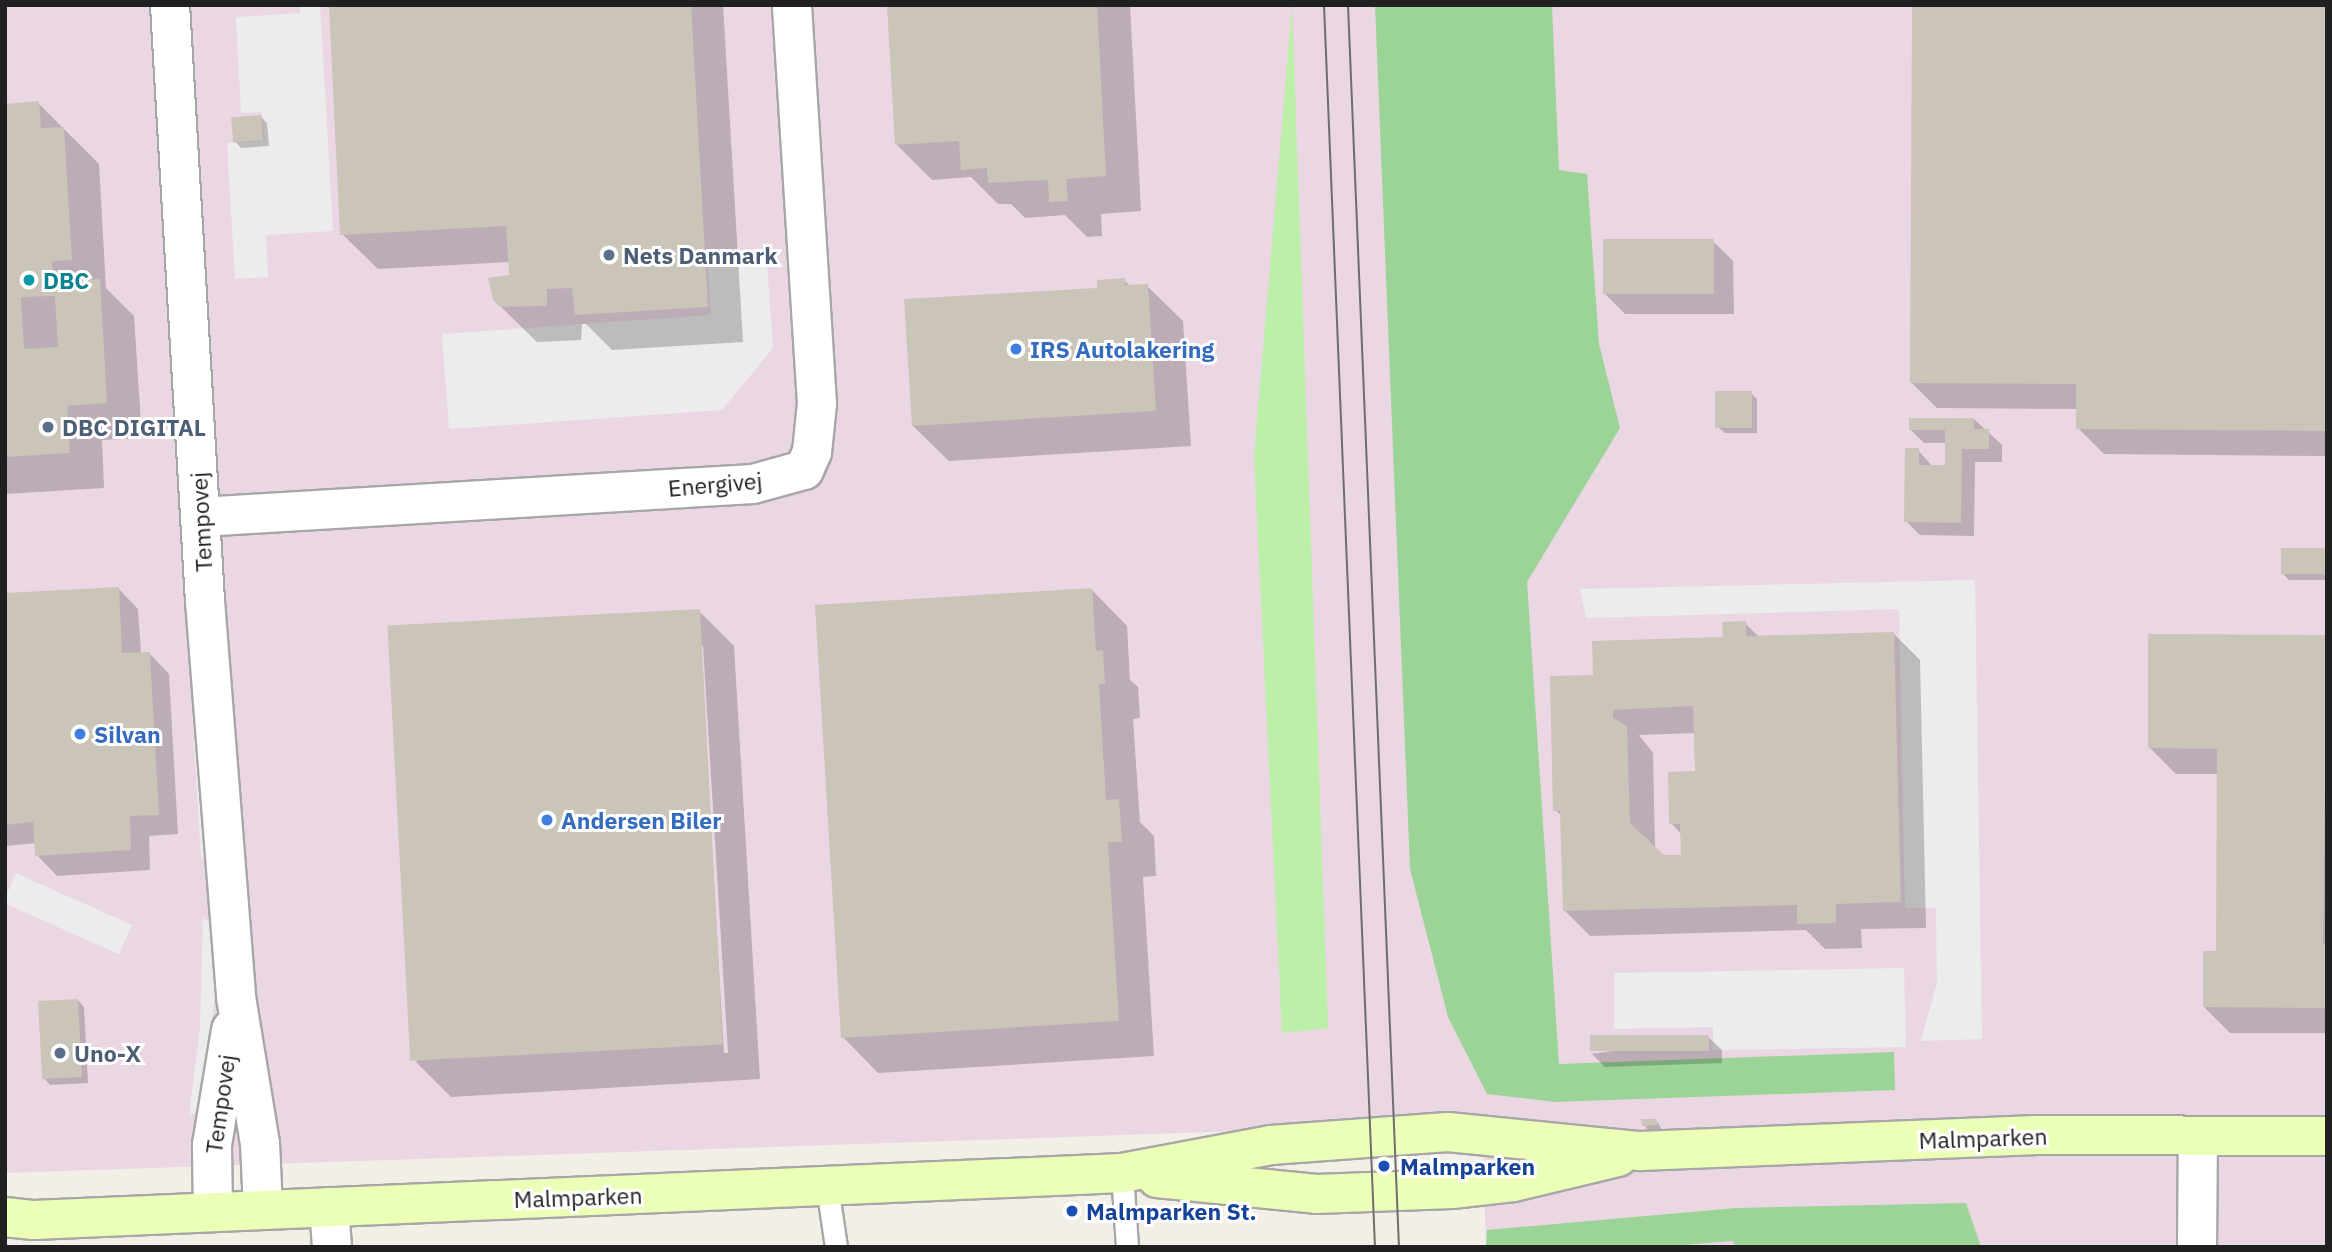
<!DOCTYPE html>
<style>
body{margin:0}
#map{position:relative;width:2332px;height:1252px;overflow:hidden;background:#f2f0e6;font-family:"IBM Plex Sans",sans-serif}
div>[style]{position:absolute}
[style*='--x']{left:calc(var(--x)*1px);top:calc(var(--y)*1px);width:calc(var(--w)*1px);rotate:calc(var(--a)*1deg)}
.industrial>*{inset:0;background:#ebd7e3}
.grass>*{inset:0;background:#bcefa8}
.forest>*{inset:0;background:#9cd497}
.parking>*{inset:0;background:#ececec;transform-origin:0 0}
.shadow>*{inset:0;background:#0003}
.building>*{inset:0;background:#cac4b9;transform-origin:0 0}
.roads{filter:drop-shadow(2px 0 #a7a7a7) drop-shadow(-2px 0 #a7a7a7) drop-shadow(0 2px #a7a7a7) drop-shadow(0 -2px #a7a7a7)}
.lane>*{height:21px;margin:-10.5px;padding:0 10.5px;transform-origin:10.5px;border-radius:10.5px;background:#fff}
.street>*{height:38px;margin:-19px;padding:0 19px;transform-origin:19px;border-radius:19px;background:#fff}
.secondary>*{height:38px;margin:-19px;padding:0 19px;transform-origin:19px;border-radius:19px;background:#ecffb7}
.tram>*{height:2px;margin:-1px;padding:0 1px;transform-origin:1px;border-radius:1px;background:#6e6e6e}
.dots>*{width:19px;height:19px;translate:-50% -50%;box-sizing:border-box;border:4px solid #fff;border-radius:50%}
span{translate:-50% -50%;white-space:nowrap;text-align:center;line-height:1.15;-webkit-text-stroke:6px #fff;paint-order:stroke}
.service-label{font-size:23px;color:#4e5e75;font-weight:700}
.left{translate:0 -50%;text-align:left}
.culture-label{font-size:23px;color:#0d838f;font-weight:700}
.shop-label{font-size:23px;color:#366cbe;font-weight:700}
.street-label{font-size:23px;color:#202020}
.transit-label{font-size:23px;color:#164399;font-weight:700}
.frame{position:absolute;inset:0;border:7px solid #202020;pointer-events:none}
</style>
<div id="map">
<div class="industrial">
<i style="clip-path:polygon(5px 5px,2327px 5px,2327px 1247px,1486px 1247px,1482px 1123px,5px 1173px)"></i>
</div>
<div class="grass">
<i style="clip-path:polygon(1292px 5px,1328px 1028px,1282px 1033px,1254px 457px)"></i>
</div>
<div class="forest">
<i style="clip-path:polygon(1375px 5px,1552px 5px,1559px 170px,1587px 174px,1599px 344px,1620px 428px,1527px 582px,1559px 1064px,1894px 1052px,1895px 1090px,1555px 1102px,1487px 1094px,1448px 1017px,1410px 869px)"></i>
<i style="clip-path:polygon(1966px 1203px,1981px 1247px,1737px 1247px,1732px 1241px,1659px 1247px,1486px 1247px,1487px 1230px,1736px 1208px)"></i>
</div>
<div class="parking">
<i style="clip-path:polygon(300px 5px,320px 5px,333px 231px,266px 235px,268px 277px,235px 279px,227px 143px,265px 141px,262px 112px,241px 113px,236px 17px,300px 13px)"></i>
<i style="clip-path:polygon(766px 250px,773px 348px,722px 410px,449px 429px,442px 334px,711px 315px,707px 254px)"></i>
<i style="clip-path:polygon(1975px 580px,1982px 1039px,1921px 1041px,1937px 982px,1936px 908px,1905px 908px,1899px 609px,1586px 618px,1580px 589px)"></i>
<i style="clip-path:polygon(187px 627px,194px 635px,211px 849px,201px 859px)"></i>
<i style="clip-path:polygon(203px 918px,213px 925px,217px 975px,203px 1108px,189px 1116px,200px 1027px)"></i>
<i style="left:132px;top:925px;width:32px;height:127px;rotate:114deg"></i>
<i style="clip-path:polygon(1904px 968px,1906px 1047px,1713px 1050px,1713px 1027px,1614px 1029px,1614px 973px)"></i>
</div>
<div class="shadow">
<i style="clip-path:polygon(330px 5px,723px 5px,743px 342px,612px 350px,586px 324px,582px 324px,581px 340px,537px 342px,494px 300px,511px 276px,510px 262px,378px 269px,342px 234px)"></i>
<i style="clip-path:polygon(889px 5px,1130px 5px,1141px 211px,1101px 214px,1102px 236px,1087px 237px,1065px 215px,1025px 218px,1011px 204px,998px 204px,971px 177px,932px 180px,896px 144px)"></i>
<i style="clip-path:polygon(2327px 5px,2327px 456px,2104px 454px,2078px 428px,2078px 409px,1937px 408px,1911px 382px)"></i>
<i style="clip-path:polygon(38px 103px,99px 164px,106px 288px,134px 316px,142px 438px,102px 440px,104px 488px,5px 494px,5px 105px)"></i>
<i style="clip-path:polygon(261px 117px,267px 123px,269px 146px,241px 148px,235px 141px)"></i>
<i style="clip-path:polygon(1713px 241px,1733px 261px,1734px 314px,1625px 314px,1605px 294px)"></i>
<i style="clip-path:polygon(1124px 280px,1131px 287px,1147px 286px,1183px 321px,1191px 446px,949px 461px,913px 426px,1099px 289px)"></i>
<i style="clip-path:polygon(1751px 393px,1757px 399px,1757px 433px,1725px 433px,1718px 427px)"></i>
<i style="clip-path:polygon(1974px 419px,2002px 445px,2002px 462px,1975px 462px,1974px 536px,1920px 535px,1906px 521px,1918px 450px,1932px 466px,1947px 466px,1947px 443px,1924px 443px,1911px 430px)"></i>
<i style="clip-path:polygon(2327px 550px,2327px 580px,2289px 580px,2282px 573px)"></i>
<i style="clip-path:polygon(118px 588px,138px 609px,141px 654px,149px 653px,169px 674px,178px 834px,149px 836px,150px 870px,57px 876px,37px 855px,36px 843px,5px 846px,5px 595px)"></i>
<i style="clip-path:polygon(1092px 590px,1127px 626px,1130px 680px,1138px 687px,1140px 718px,1133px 719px,1140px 822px,1154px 836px,1156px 876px,1143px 877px,1154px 1056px,878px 1073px,843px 1037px)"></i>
<i style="clip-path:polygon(evenodd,699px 611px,734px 646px,760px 1079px,451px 1097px,416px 1062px,699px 611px,700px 646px,703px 646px,728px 1053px,724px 1053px,700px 646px)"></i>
<i style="clip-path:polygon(evenodd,1745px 623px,1760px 638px,1894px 634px,1920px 660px,1926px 928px,1861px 929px,1862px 948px,1825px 949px,1806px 930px,1590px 936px,1564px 910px,1562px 816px,1555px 810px,1594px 676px,1724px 638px,1745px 623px,1696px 733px,1696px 773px,1671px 823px,1682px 835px,1682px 856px,1664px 857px,1655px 849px,1653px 753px,1639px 735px,1696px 733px)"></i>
<i style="clip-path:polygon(2327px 636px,2327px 1033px,2230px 1033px,2204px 1007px,2218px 953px,2219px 774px,2176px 774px,2150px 748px)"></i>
<i style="clip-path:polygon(78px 1000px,84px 1007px,88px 1083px,50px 1085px,44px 1078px)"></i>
<i style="clip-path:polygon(1708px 1037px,1722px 1050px,1722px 1063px,1605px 1067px,1592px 1054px)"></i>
<i style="clip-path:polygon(1656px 1120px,1663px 1131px,1650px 1132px,1644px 1125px)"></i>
</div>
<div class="building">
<i style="clip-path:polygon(329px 5px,691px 5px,708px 307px,575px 315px,572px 288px,547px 289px,547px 306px,500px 307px,493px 300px,488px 278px,509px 275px,506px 226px,340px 235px)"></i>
<i style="clip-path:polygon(887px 5px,1097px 5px,1106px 176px,1066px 179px,1068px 201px,1049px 202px,1048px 180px,988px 183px,987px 168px,961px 170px,959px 141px,895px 145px)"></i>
<i style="clip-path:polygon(1912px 5px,2327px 5px,2327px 431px,2076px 429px,2076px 384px,1910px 383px)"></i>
<i style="clip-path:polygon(evenodd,39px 101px,41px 128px,64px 127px,72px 260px,52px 261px,53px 282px,100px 279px,107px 403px,67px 406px,70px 453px,5px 457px,5px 104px,39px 101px,55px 296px,58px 347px,24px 349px,21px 297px,55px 296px)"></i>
<i style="left:261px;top:115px;width:25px;height:30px;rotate:85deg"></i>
<i style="left:1714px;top:239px;width:55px;height:111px;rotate:90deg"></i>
<i style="clip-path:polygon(1125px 278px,1125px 285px,1148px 284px,1156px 411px,912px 426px,904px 299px,1097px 288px,1097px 280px)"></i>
<i style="left:1715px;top:391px;width:37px;height:37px"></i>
<i style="clip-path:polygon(1909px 418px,1974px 418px,1974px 429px,1989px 429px,1989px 449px,1962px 449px,1961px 523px,1904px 522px,1905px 448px,1919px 448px,1919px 465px,1945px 465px,1945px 430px,1909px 430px)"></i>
<i style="left:2281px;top:548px;width:46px;height:26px"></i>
<i style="clip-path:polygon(119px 587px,122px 653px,150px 652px,159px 815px,130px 816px,131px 850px,35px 856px,33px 822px,5px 825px,5px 593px)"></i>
<i style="clip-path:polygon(1092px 588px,1096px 651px,1103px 650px,1105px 684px,1099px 684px,1106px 800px,1119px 799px,1122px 842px,1108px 842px,1119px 1021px,841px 1038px,815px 605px)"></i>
<i style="left:700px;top:609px;width:436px;height:313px;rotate:87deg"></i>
<i style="clip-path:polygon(evenodd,1746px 621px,1746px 636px,1894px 632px,1901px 902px,1836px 904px,1836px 923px,1797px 924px,1797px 905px,1563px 911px,1560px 811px,1553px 811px,1550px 676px,1593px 675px,1592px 641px,1723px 637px,1722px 622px,1746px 621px,1693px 706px,1695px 771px,1668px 772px,1669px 824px,1680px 824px,1681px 855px,1664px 855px,1630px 823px,1627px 726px,1613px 718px,1613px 710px,1693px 706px)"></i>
<i style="clip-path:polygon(2148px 634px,2327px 635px,2323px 944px,2327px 944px,2327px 1008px,2203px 1007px,2203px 951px,2216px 951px,2217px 749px,2148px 748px)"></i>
<i style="left:78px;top:999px;width:78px;height:40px;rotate:87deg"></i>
<i style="left:1709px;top:1035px;width:16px;height:119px;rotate:90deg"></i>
<i style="clip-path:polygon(1641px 1119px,1657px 1119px,1657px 1125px,1642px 1126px)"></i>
</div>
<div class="roads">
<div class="lane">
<i style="--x:1122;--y:1173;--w:74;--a:86.1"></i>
<i style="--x:827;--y:1186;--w:62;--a:81.6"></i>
</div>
<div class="street">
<i style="--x:170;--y:5;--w:597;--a:86.64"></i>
<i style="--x:205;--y:601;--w:397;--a:85.5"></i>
<i style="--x:236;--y:997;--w:148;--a:80.7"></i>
<i style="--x:260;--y:1143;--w:67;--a:87.4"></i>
<i style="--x:200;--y:517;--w:554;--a:-3.42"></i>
<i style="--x:753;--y:484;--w:53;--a:-15.4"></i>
<i style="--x:804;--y:470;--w:20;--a:-66"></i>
<i style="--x:812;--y:452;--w:48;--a:-84.1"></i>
<i style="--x:817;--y:404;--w:400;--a:-93.6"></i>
<i style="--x:329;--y:1207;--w:40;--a:85.7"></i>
<i style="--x:213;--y:1212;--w:67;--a:-90.9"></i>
<i style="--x:212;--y:1145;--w:117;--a:-80.6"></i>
<i style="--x:2197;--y:1247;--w:111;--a:-89.5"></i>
</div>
<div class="secondary">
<i style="--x:1157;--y:1178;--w:160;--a:5.7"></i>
<i style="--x:1316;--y:1194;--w:136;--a:-2.1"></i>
<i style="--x:1452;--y:1189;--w:61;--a:-6.5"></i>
<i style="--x:1513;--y:1182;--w:108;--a:-13.4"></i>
<i style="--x:5;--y:1217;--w:29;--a:6"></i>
<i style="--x:34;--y:1220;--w:1089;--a:-2.47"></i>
<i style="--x:1122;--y:1173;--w:152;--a:-10.6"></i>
<i style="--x:1271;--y:1145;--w:177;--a:-4.2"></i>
<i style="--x:1448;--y:1132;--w:193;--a:5.7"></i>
<i style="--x:1640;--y:1151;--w:397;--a:-2.3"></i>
<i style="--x:2037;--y:1135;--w:290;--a:0.2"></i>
</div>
</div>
<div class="tram">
<i style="--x:1324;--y:5;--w:1243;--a:87.65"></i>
<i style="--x:1348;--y:5;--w:1243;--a:87.65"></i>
</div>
<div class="dots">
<i style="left:609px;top:255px;background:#5c6f8a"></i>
<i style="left:29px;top:280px;background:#0f9aa8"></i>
<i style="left:1016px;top:349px;background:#3f7fe0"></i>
<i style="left:48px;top:427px;background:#5c6f8a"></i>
<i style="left:80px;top:734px;background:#3f7fe0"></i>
<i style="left:547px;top:820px;background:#3f7fe0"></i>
<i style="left:60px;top:1053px;background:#5c6f8a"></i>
<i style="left:1384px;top:1166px;background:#1a4fb4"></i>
<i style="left:1072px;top:1211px;background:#1a4fb4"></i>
</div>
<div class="service-label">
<span class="left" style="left:623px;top:255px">Nets Danmark</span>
<span class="left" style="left:62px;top:427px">DBC DIGITAL</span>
<span class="left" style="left:74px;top:1053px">Uno-X</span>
</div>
<div class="culture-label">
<span class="left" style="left:43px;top:280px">DBC</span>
</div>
<div class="shop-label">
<span class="left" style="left:1030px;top:349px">IRS Autolakering</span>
<span class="left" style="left:94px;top:734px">Silvan</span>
<span class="left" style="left:561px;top:820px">Andersen Biler</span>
</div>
<div class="street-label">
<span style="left:715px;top:484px;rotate:-5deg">Energivej</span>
<span style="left:201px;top:522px;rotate:-93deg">Tempovej</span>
<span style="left:220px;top:1104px;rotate:-82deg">Tempovej</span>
<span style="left:1983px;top:1138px;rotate:-2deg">Malmparken</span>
<span style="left:578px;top:1197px;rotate:-2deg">Malmparken</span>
</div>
<div class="transit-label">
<span class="left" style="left:1400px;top:1166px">Malmparken</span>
<span class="left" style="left:1086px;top:1211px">Malmparken St.</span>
</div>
<div class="frame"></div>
</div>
